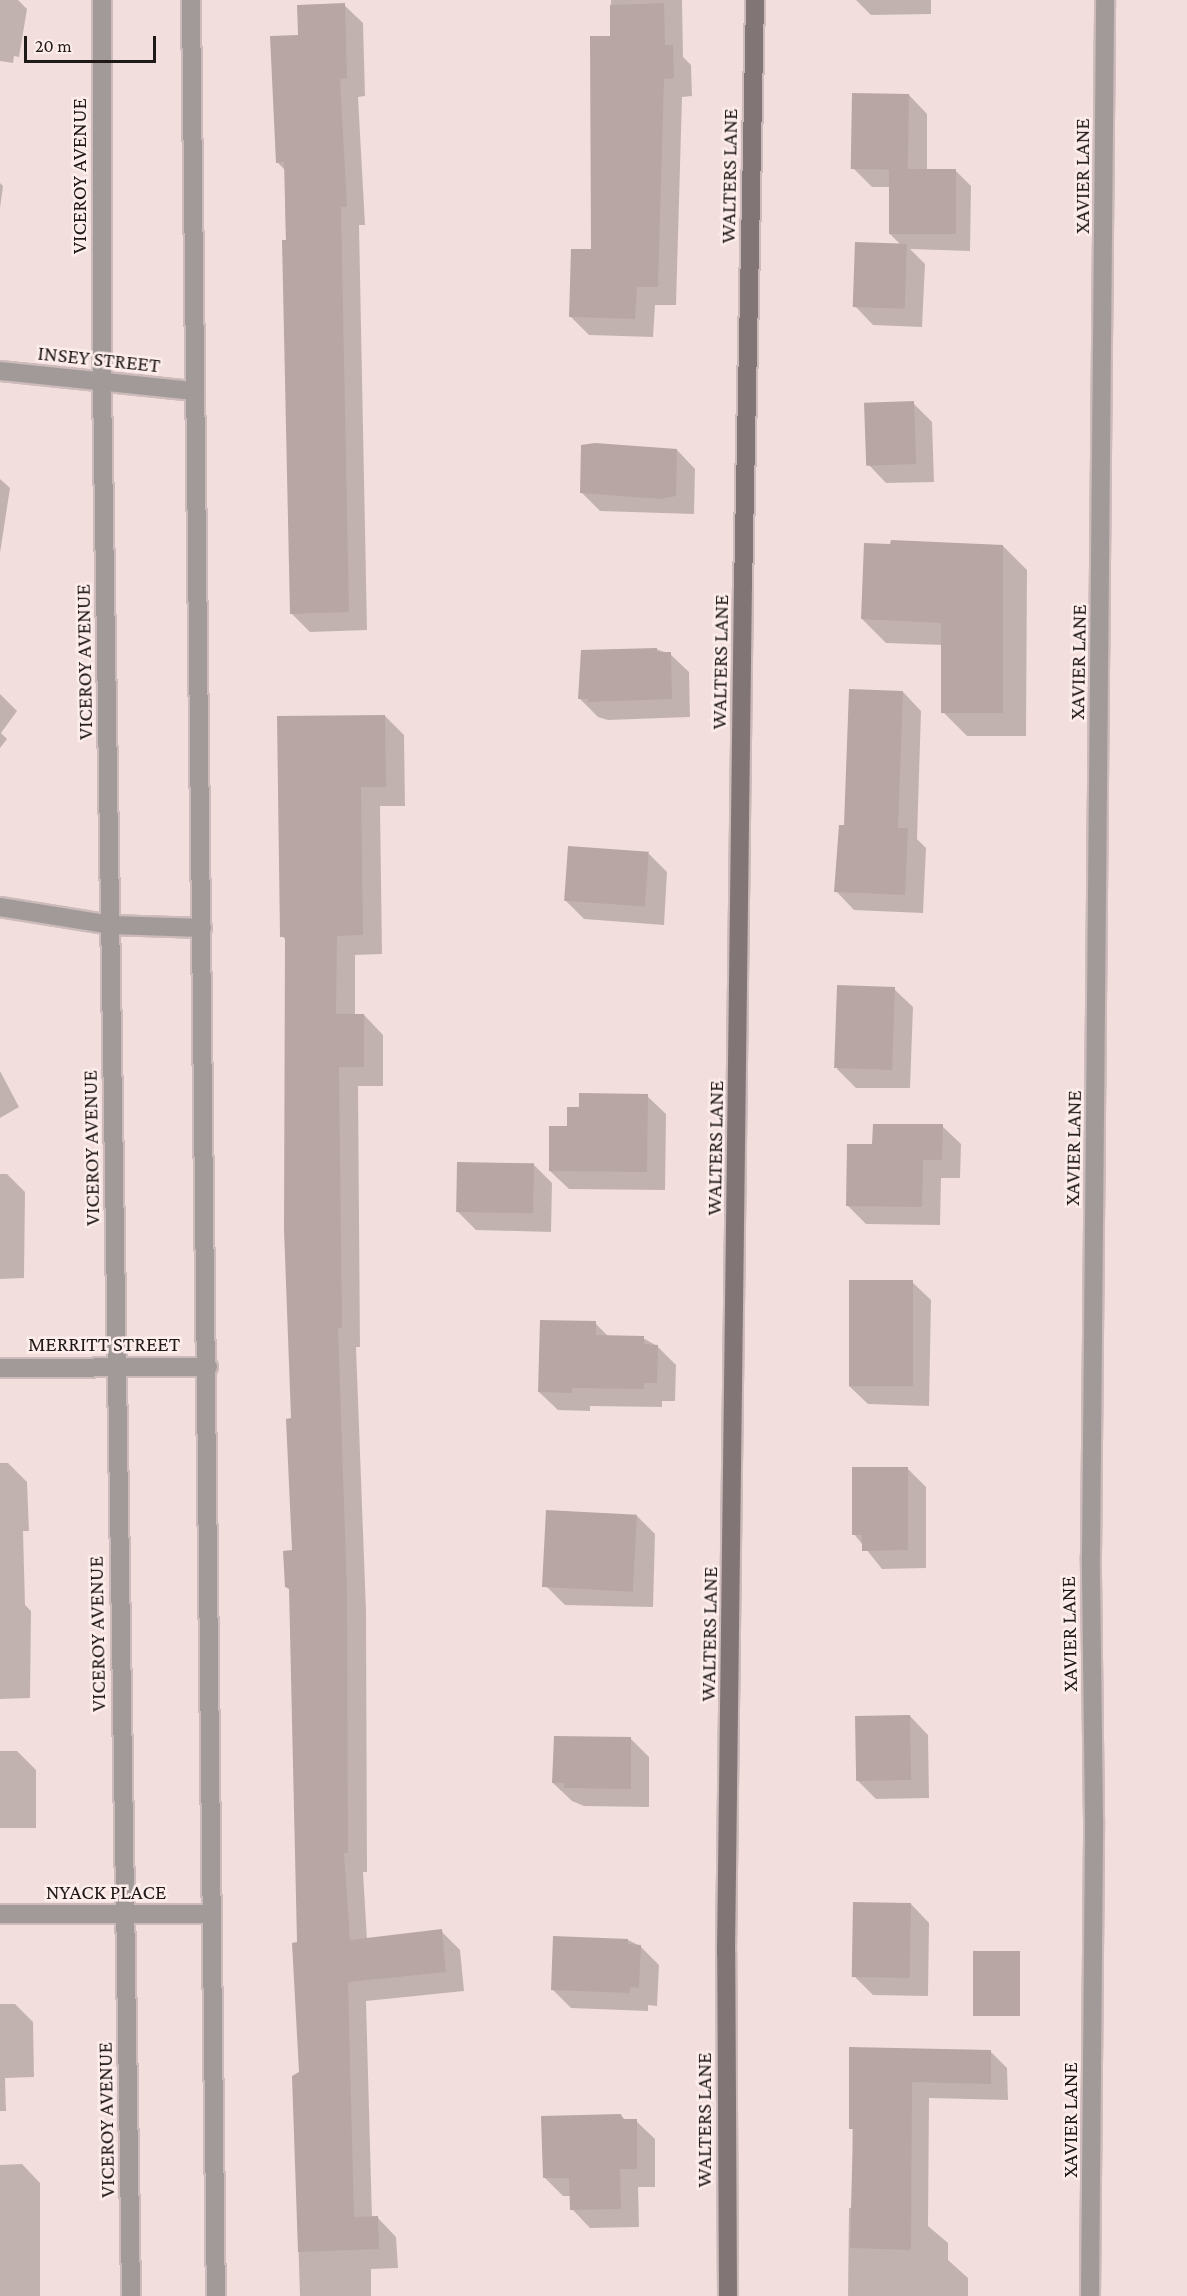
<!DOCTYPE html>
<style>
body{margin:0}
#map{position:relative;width:1187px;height:2296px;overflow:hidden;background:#f2dfdd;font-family:"Crimson Pro",serif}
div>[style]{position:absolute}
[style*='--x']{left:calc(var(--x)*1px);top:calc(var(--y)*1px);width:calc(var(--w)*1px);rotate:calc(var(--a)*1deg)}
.shadow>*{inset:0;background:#0003}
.building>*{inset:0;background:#b8a6a4;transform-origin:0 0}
.roads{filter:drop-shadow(2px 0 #ccbbba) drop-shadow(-2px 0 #ccbbba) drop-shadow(0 2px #ccbbba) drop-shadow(0 -2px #ccbbba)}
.street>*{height:18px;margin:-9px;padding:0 9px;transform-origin:9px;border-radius:9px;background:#a29a99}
.secondary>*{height:18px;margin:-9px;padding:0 9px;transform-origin:9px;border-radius:9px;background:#817675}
span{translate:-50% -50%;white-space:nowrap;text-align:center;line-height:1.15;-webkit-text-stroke:5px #fdedeb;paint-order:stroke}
.street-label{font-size:21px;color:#1f1918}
.scale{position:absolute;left:24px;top:36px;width:132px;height:27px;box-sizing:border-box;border:3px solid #1f1918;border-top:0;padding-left:8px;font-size:18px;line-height:21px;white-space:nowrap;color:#1f1918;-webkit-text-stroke:4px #fdedeb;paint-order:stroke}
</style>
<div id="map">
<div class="shadow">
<i style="clip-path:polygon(0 0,18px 0,27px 9px,19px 57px,14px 56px,13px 63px,0 61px)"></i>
<i style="clip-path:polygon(611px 0,682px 0,683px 57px,691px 65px,692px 96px,682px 97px,676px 305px,655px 305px,653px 337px,589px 335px,570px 316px,592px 251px,611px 37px)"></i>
<i style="clip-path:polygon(856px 0,931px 0,931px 14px,871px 15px)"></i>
<i style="clip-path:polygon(344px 5px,363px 23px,365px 96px,358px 97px,365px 225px,359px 225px,367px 630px,310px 632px,291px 613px,285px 170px,277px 162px,300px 36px)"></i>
<i style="clip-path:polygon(909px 95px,927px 114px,927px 171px,956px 171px,971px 186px,970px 251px,910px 249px,925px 264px,922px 327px,873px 325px,855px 306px,901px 245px,889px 233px,890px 187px,872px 187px,853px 168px)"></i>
<i style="clip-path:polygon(0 183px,3px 186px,0 208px)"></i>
<i style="clip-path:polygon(913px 403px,932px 422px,934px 482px,886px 483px,868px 464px)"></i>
<i style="clip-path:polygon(677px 450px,695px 469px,694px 514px,600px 511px,581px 492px)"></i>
<i style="clip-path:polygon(0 479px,10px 488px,0 553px)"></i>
<i style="clip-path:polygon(1003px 546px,1027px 570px,1026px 736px,967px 736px,943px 712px,943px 645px,886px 643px,862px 619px)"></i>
<i style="clip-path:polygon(656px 649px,670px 654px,689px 672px,690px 717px,608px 720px,598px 717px,579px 698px)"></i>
<i style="clip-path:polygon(903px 692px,921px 711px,917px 839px,926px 848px,923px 913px,854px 910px,836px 891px,846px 827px)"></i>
<i style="clip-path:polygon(0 694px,17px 711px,1px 733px,7px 739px,0 748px)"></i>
<i style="clip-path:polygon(385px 716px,404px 735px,405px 806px,380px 806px,382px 954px,355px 955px,355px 1015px,364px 1015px,383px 1035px,383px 1086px,358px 1086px,360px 1347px,356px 1347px,366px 1611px,367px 1872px,363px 1872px,367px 1940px,441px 1931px,460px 1950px,464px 1991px,366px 2001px,372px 2218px,377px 2217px,396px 2237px,398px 2268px,371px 2269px,371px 2296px,300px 2296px,293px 2077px,301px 2073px,299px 1944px,291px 1591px,286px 1587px,293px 1552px,287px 941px,282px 936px)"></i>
<i style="clip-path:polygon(649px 854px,667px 872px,664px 925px,584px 919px,565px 900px)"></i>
<i style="clip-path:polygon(894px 989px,913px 1007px,910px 1088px,856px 1088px,837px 1069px)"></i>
<i style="clip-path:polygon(0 1071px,19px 1107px,0 1118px)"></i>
<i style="clip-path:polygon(647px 1096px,666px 1114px,665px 1190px,569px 1189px,550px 1171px,568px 1127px)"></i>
<i style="clip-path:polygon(942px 1126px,961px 1144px,960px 1178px,941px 1178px,940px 1225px,866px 1224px,848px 1206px,874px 1145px)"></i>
<i style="clip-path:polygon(534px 1165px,552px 1183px,551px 1232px,476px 1230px,457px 1211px)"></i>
<i style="clip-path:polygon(0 1174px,7px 1174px,25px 1192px,24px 1278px,0 1279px)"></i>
<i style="clip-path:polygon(912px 1282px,931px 1300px,929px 1406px,868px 1404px,849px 1386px)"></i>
<i style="clip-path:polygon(595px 1323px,609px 1337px,643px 1338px,657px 1346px,676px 1365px,675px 1401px,662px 1401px,662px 1407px,590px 1406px,590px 1411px,558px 1410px,539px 1392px)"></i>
<i style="clip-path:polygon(0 1463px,8px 1463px,27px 1482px,29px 1531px,23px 1531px,25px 1605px,31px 1611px,30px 1698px,0 1699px)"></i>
<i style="clip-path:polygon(908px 1469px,926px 1487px,926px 1568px,882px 1569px,854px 1534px)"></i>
<i style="clip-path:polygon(636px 1515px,655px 1534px,653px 1607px,565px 1605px,546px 1586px)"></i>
<i style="clip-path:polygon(910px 1716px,928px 1735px,929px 1798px,876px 1799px,858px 1781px)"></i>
<i style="clip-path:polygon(631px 1739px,649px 1757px,649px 1807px,584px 1806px,572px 1801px,553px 1783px)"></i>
<i style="clip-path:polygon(0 1751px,17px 1751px,36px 1770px,36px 1828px,0 1828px)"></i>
<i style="clip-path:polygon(911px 1904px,929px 1923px,928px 1996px,873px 1995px,854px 1976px)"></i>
<i style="clip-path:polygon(628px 1940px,640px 1946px,659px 1965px,657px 2006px,648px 2005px,648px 2011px,571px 2008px,552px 1989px)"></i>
<i style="clip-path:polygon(0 2004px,15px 2004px,33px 2022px,34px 2077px,5px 2078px,6px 2111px,0 2111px)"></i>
<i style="clip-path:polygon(851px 2049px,990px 2051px,1007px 2068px,1008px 2100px,929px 2098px,928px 2226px,948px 2243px,948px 2260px,968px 2278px,968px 2296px,848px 2296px,849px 2208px,854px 2208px)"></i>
<i style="clip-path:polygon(621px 2115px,626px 2121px,636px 2121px,655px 2139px,655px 2187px,638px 2187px,639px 2227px,590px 2228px,572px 2209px,571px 2196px,563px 2196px,544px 2177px)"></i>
<i style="clip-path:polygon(22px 2164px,40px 2183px,40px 2296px,0 2296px,0 2165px)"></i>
</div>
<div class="building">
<i style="clip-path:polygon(345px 3px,347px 78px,340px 79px,347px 207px,341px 207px,349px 612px,290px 614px,282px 240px,286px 240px,284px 162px,276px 163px,270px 36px,298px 35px,297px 5px)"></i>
<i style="clip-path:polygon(664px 3px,665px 45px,673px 45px,674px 78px,664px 79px,658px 287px,637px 287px,635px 319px,569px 317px,571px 249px,591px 249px,590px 36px,610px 36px,610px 5px)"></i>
<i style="left:852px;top:93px;width:57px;height:76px;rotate:1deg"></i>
<i style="left:889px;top:169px;width:67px;height:65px"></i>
<i style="left:855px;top:242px;width:52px;height:65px;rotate:2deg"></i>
<i style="left:914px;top:401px;width:63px;height:50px;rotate:88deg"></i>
<i style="clip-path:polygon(595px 443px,677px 449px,676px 496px,660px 499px,580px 493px,581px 445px)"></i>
<i style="clip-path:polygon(891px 540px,1003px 545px,1003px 713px,941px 713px,941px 623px,861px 619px,864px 543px,890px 544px)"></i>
<i style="clip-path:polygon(657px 648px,657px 652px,671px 652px,672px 699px,588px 702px,588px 699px,578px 699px,581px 650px)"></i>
<i style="clip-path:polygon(849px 689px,903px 691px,898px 828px,908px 828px,905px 895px,834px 892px,839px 825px,844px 825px)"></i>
<i style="clip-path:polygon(385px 715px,386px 787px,361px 787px,363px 935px,337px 936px,336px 1014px,364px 1014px,364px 1067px,339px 1067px,342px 1328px,338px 1328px,347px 1591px,348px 1853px,344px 1853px,350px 1940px,442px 1929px,446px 1972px,348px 1982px,354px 2217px,378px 2216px,379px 2249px,298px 2252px,292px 2076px,299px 2072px,292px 1943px,297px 1942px,289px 1588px,285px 1587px,283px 1551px,292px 1550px,286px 1419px,291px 1418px,284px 1229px,285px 937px,280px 937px,277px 716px)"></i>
<i style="left:568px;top:846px;width:81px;height:55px;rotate:4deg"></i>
<i style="left:895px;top:987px;width:83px;height:58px;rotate:92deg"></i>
<i style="clip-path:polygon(579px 1093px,648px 1094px,647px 1172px,549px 1171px,549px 1126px,567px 1126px,567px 1107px,579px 1107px)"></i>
<i style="clip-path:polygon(873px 1124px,943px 1124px,942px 1160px,923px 1160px,922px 1207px,846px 1206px,847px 1144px,872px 1144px)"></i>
<i style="left:457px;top:1162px;width:77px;height:50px;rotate:1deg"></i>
<i style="left:849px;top:1280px;width:64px;height:106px"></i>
<i style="clip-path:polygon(540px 1320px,596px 1321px,596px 1335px,644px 1336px,644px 1344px,658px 1345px,657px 1383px,644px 1383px,644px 1389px,572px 1388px,572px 1393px,538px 1392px)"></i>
<i style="clip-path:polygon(852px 1467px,908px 1467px,908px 1550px,862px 1551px,862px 1535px,852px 1535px)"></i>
<i style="left:546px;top:1510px;width:91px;height:77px;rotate:3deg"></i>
<i style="left:910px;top:1715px;width:65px;height:55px;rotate:89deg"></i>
<i style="clip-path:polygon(554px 1736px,631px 1737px,631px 1789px,564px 1788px,564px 1783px,552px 1783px)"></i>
<i style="left:853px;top:1902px;width:58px;height:75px;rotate:1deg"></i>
<i style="clip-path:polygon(553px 1936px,628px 1939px,628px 1944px,641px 1945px,639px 1988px,630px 1987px,630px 1993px,551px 1990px)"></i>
<i style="left:973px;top:1951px;width:47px;height:65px"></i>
<i style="clip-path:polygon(849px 2047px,991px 2050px,991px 2084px,912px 2082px,911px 2250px,850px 2248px,853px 2129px,849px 2129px)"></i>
<i style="clip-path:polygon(621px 2114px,622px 2119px,637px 2119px,637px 2169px,620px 2169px,621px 2209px,570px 2210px,569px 2178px,543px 2178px,541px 2116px)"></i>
</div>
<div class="roads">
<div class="street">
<i style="--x:102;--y:0;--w:384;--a:90"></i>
<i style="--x:102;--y:384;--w:1912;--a:89.13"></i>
<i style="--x:191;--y:0;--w:2296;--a:89.38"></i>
<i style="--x:0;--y:371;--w:194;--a:5.9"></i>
<i style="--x:0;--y:907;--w:112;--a:9.2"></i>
<i style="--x:111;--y:925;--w:91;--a:1.9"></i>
<i style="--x:0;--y:1368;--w:208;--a:-0.3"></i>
<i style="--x:0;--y:1914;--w:212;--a:0"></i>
<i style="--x:1090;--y:2296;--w:476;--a:-89.5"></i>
<i style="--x:1094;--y:1820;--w:264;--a:-90.7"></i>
<i style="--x:1091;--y:1556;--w:1556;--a:-89.48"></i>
</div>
<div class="secondary">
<i style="--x:728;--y:2296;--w:344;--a:-90.3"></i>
<i style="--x:726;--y:1952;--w:1364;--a:-89.29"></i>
<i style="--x:743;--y:588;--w:588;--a:-88.83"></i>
</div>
</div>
<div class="street-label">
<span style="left:79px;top:176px;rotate:-90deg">VICEROY AVENUE</span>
<span style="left:729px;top:176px;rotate:-89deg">WALTERS LANE</span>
<span style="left:1082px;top:176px;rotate:-90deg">XAVIER LANE</span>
<span style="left:99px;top:359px;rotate:6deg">INSEY STREET</span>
<span style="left:84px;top:662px;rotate:-91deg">VICEROY AVENUE</span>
<span style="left:720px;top:662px;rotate:-89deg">WALTERS LANE</span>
<span style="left:1078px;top:662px;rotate:-89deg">XAVIER LANE</span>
<span style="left:91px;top:1148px;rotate:-91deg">VICEROY AVENUE</span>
<span style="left:715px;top:1148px;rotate:-89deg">WALTERS LANE</span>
<span style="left:1073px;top:1148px;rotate:-89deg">XAVIER LANE</span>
<span style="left:104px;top:1344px">MERRITT STREET</span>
<span style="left:97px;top:1634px;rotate:-91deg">VICEROY AVENUE</span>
<span style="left:709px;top:1634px;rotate:-89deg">WALTERS LANE</span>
<span style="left:1069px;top:1634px;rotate:-91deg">XAVIER LANE</span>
<span style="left:106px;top:1892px">NYACK PLACE</span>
<span style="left:106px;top:2120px;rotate:-91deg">VICEROY AVENUE</span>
<span style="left:704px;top:2120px;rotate:-90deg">WALTERS LANE</span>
<span style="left:1070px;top:2120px;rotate:-90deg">XAVIER LANE</span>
</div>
<div class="scale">20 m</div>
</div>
